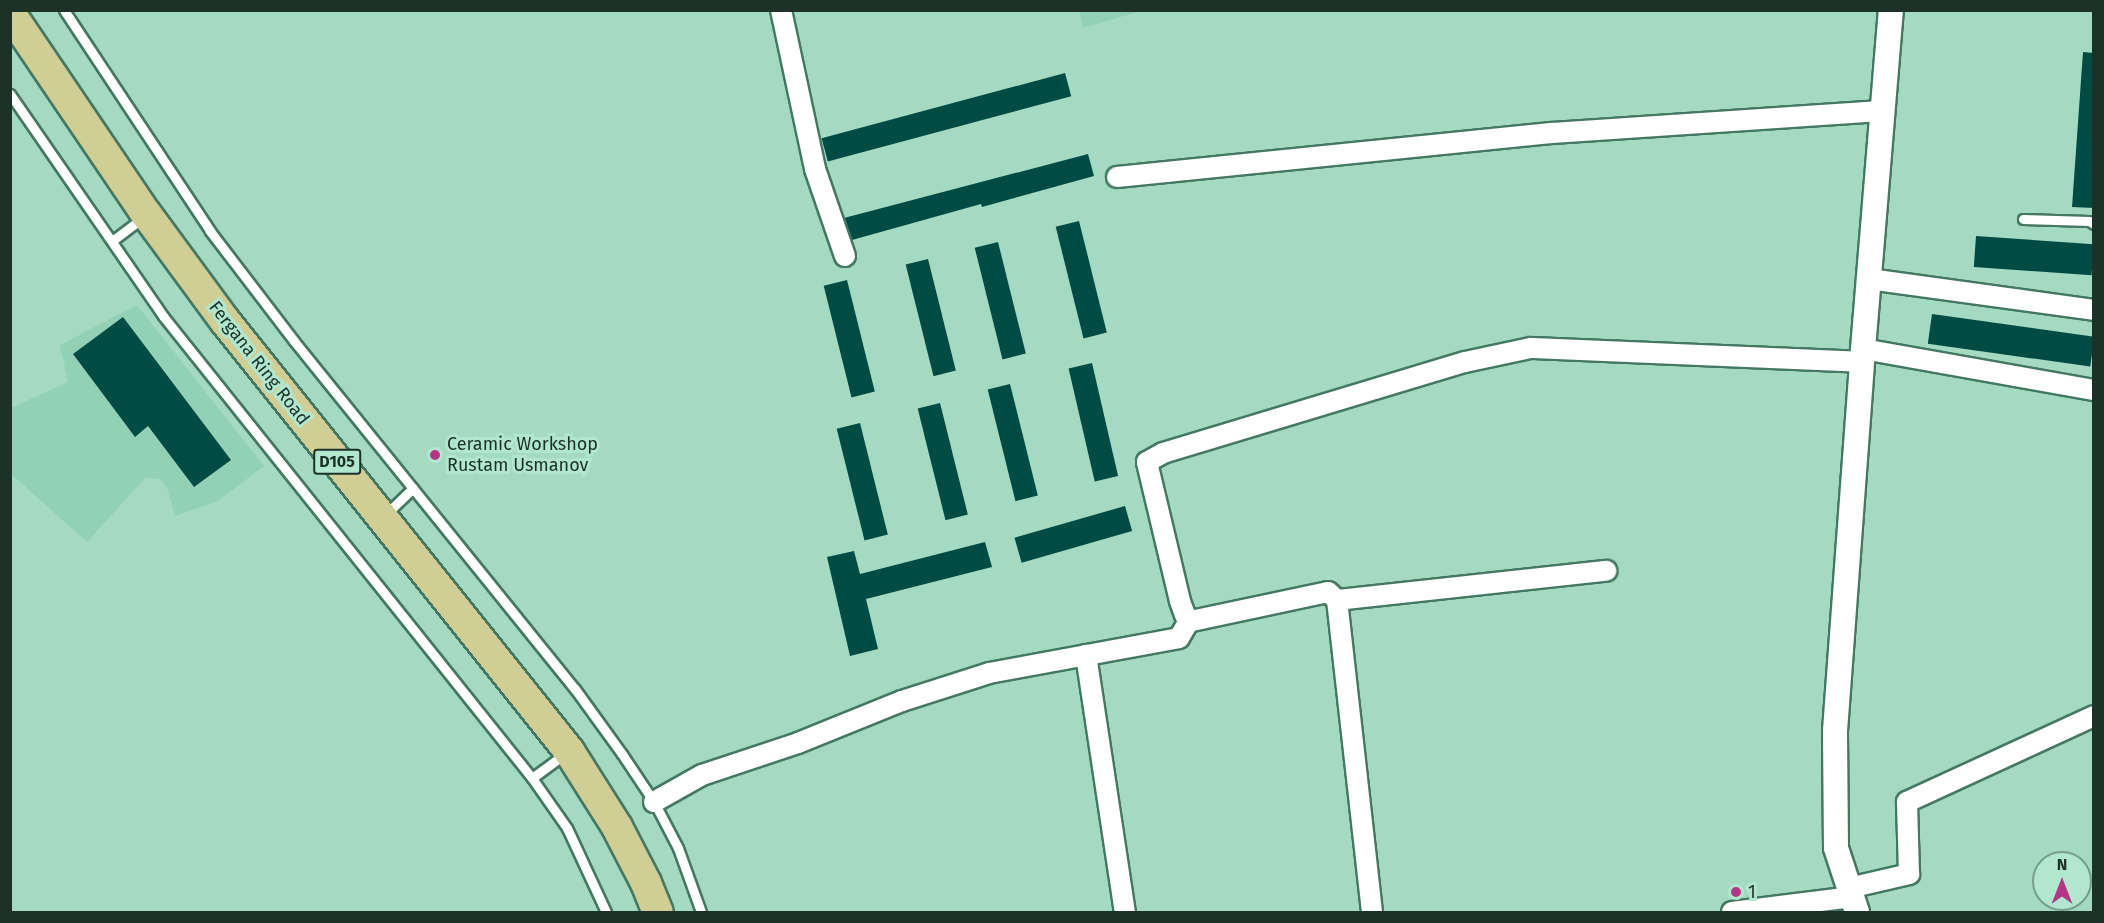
<!DOCTYPE html>
<style>
body{margin:0}
#map{position:relative;width:2104px;height:923px;overflow:hidden;background:#a4dac2;font-family:"Fira Sans",sans-serif}
div>[style]{position:absolute}
[style*='--x']{left:calc(var(--x)*1px);top:calc(var(--y)*1px);width:calc(var(--w)*1px);rotate:calc(var(--a)*1deg)}
.built>*{inset:0;background:#93d1b6}
.building>*{inset:0;background:#014b45;transform-origin:0 0}
.roads{filter:drop-shadow(2px 0 #457863) drop-shadow(-2px 0 #457863) drop-shadow(0 2px #457863) drop-shadow(0 -2px #457863)}
.service>*{height:9px;margin:-4.5px;padding:0 4.5px;transform-origin:4.5px;border-radius:4.5px;background:#fff}
.minor>*{height:20px;margin:-10px;padding:0 10px;transform-origin:10px;border-radius:10px;background:#fff}
.tertiary>*{height:24px;margin:-12px;padding:0 12px;transform-origin:12px;border-radius:12px;background:#fff}
.primary>*{height:30px;margin:-15px;padding:0 15px;transform-origin:15px;border-radius:15px;background:#d0cd95}
.dots>*{width:16px;height:16px;translate:-50% -50%;box-sizing:border-box;border:3px solid #b1e7cf;border-radius:50%}
span{translate:-50% -50%;white-space:nowrap;text-align:center;line-height:1.15;-webkit-text-stroke:6px #b1e7cf;paint-order:stroke}
.shield-label span{padding:2px 4px;background:#b1e7cf;border:2px solid;border-radius:4px;-webkit-text-stroke-width:0}
.shield-label{font-size:16px;color:#1c3128;font-weight:700}
.street-label{font-size:18px;color:#1c3128}
.poi-label{font-size:18px;color:#1c3128}
.left{translate:0 -50%;text-align:left}
.frame{position:absolute;inset:0;border:12px solid #1c3128;pointer-events:none}
.north{position:absolute;left:2032px;top:851px;width:60px;height:60px;box-sizing:border-box;background:#b1e7cf;border:2px solid #759e8c;border-radius:50%;rotate:0deg;font-size:16px;font-weight:700;line-height:24px;text-align:center;color:#1c3128}
.north::after{content:'';display:block;margin:auto;width:21px;height:27px;background:#b33685;clip-path:polygon(50% 0,100% 100%,50% 72%,0 100%)}
</style>
<div id="map">
<div class="built">
<i style="clip-path:polygon(1079px 10px,1141px 10px,1141px 11px,1083px 28px)"></i>
<i style="clip-path:polygon(137px 305px,264px 466px,218px 501px,175px 516px,167px 488px,161px 479px,145px 478px,87px 542px,11px 474px,11px 408px,68px 382px,60px 345px)"></i>
</div>
<div class="building">
<i style="clip-path:polygon(2083px 52px,2094px 53px,2094px 208px,2072px 207px)"></i>
<i style="left:1065px;top:73px;width:24px;height:252px;rotate:75deg"></i>
<i style="clip-path:polygon(1088px 154px,1094px 176px,982px 207px,981px 204px,852px 240px,844px 218px)"></i>
<i style="left:1079px;top:221px;width:115px;height:24px;rotate:76deg"></i>
<i style="left:1976px;top:236px;width:118px;height:31px;rotate:4deg"></i>
<i style="left:998px;top:242px;width:115px;height:24px;rotate:76deg"></i>
<i style="left:928px;top:259px;width:115px;height:23px;rotate:76deg"></i>
<i style="left:847px;top:280px;width:115px;height:24px;rotate:76deg"></i>
<i style="left:1932px;top:314px;width:164px;height:30px;rotate:8deg"></i>
<i style="clip-path:polygon(123px 317px,231px 460px,194px 487px,148px 426px,135px 437px,73px 354px)"></i>
<i style="left:1092px;top:363px;width:116px;height:24px;rotate:77deg"></i>
<i style="left:1010px;top:384px;width:115px;height:23px;rotate:76deg"></i>
<i style="left:940px;top:403px;width:115px;height:23px;rotate:76deg"></i>
<i style="left:860px;top:423px;width:115px;height:24px;rotate:76deg"></i>
<i style="left:1125px;top:506px;width:26px;height:115px;rotate:74deg"></i>
<i style="clip-path:polygon(985px 542px,992px 567px,866px 599px,878px 649px,850px 656px,827px 557px,854px 551px,860px 574px)"></i>
</div>
<div class="roads">
<div class="service">
<i style="--x:64;--y:10;--w:265;--a:56.5"></i>
<i style="--x:210;--y:231;--w:138;--a:52.6"></i>
<i style="--x:294;--y:341;--w:447;--a:51.1"></i>
<i style="--x:575;--y:689;--w:80;--a:54.1"></i>
<i style="--x:622;--y:754;--w:58;--a:56.3"></i>
<i style="--x:654;--y:802;--w:52;--a:62.4"></i>
<i style="--x:678;--y:848;--w:68;--a:70.2"></i>
<i style="--x:10;--y:94;--w:270;--a:55.4"></i>
<i style="--x:163;--y:316;--w:591;--a:51.39"></i>
<i style="--x:532;--y:778;--w:61;--a:55"></i>
<i style="--x:567;--y:828;--w:93;--a:65.1"></i>
<i style="--x:2023;--y:219;--w:66;--a:1.7"></i>
<i style="--x:2089;--y:221;--w:6;--a:31"></i>
<i style="--x:112;--y:241;--w:41;--a:-37.1"></i>
<i style="--x:384;--y:516;--w:40;--a:-44"></i>
<i style="--x:532;--y:778;--w:42;--a:-36.3"></i>
</div>
<div class="minor">
<i style="--x:781;--y:10;--w:163;--a:77.9"></i>
<i style="--x:815;--y:169;--w:92;--a:71"></i>
<i style="--x:1117;--y:177;--w:436;--a:-5.8"></i>
<i style="--x:1551;--y:133;--w:332;--a:-3.8"></i>
<i style="--x:1869;--y:279;--w:227;--a:7.8"></i>
<i style="--x:1863;--y:349;--w:235;--a:10.1"></i>
<i style="--x:1337;--y:600;--w:271;--a:-6.2"></i>
<i style="--x:1086;--y:655;--w:260;--a:81.4"></i>
<i style="--x:654;--y:802;--w:55;--a:-29.4"></i>
<i style="--x:702;--y:775;--w:101;--a:-18.4"></i>
<i style="--x:798;--y:743;--w:112;--a:-22"></i>
<i style="--x:902;--y:701;--w:91;--a:-17.8"></i>
<i style="--x:989;--y:673;--w:193;--a:-10.4"></i>
<i style="--x:1179;--y:638;--w:22;--a:-60"></i>
<i style="--x:1849;--y:888;--w:62;--a:-13.1"></i>
<i style="--x:1909;--y:874;--w:72;--a:-91.6"></i>
<i style="--x:1907;--y:802;--w:206;--a:-24.7"></i>
<i style="--x:1372;--y:912;--w:314;--a:-96.4"></i>
<i style="--x:1337;--y:600;--w:12;--a:-138"></i>
<i style="--x:1328;--y:592;--w:139;--a:168"></i>
<i style="--x:1192;--y:621;--w:9;--a:-139"></i>
<i style="--x:1185;--y:615;--w:15;--a:-110"></i>
<i style="--x:1180;--y:601;--w:143;--a:-103.4"></i>
<i style="--x:1147;--y:462;--w:18;--a:-29"></i>
<i style="--x:1163;--y:453;--w:315;--a:-16.8"></i>
<i style="--x:1465;--y:362;--w:67;--a:-12"></i>
<i style="--x:1531;--y:348;--w:331;--a:2.4"></i>
<i style="--x:1732;--y:912;--w:121;--a:-7.1"></i>
</div>
<div class="tertiary">
<i style="--x:1857;--y:912;--w:67;--a:-108.2"></i>
<i style="--x:1836;--y:848;--w:117;--a:-90.5"></i>
<i style="--x:1835;--y:731;--w:383;--a:-85.8"></i>
<i style="--x:1863;--y:349;--w:340;--a:-85.3"></i>
</div>
<div class="primary">
<i style="--x:10;--y:13;--w:244;--a:55.9"></i>
<i style="--x:147;--y:215;--w:132;--a:53.7"></i>
<i style="--x:225;--y:321;--w:551;--a:51.34"></i>
<i style="--x:569;--y:751;--w:90;--a:57.7"></i>
<i style="--x:617;--y:827;--w:63;--a:62.6"></i>
<i style="--x:646;--y:883;--w:31;--a:68"></i>
</div>
</div>
<div class="dots">
<i style="left:435px;top:455px;background:#b33685"></i>
<i style="left:1736px;top:892px;background:#b33685"></i>
</div>
<div class="shield-label">
<span style="left:337px;top:462px">D105</span>
</div>
<div class="street-label">
<span style="left:259px;top:363px;rotate:52deg">Fergana Ring Road</span>
</div>
<div class="poi-label">
<span class="left" style="left:447px;top:455px">Ceramic Workshop<br>Rustam Usmanov</span>
<span class="left" style="left:1748px;top:892px">1</span>
</div>
<div class="frame"></div>
<div class="north">N</div>
</div>
